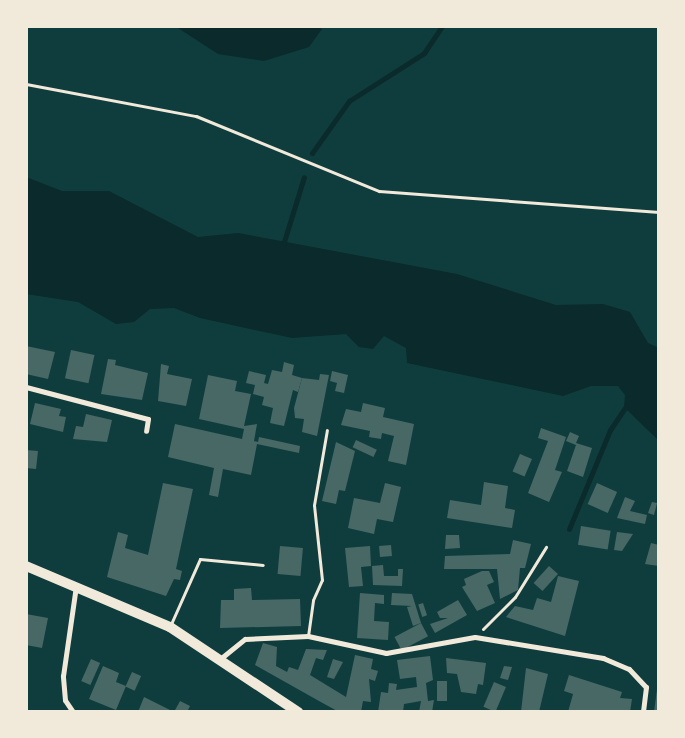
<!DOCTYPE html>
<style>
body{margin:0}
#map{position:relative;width:685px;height:738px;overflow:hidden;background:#0f3d3e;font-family:Ubuntu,sans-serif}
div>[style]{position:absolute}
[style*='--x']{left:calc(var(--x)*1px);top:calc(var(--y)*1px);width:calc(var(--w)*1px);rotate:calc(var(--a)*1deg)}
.water>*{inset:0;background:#0a2a2b}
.stream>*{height:5px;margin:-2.5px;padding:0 2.5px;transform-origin:2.5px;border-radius:2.5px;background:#0a2a2b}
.building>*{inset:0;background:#486865;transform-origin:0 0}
.path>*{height:3px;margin:-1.5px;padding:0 1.5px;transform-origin:1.5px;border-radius:1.5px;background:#f1e9da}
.service>*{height:3px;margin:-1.5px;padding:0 1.5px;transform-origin:1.5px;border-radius:1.5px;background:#f1e9da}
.minor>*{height:5px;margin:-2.5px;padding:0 2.5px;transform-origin:2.5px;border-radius:2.5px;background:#f1e9da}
.secondary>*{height:10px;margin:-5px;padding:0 5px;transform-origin:5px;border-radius:5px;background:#f1e9da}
span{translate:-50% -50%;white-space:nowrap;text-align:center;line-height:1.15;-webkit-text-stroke:4px #f1e9da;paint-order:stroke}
.frame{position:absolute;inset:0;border:28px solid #f1e9da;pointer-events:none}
</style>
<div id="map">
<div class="water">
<i style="clip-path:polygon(175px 26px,317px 26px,322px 29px,309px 47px,264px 61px,218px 54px)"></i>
<i style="clip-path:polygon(26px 177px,62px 191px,109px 191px,198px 237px,238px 233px,457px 274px,556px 305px,603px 304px,630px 312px,648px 343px,659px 348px,659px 441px,624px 407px,625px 395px,618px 386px,591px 386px,563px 396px,407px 363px,406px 348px,384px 336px,373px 349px,359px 347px,346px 334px,292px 338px,200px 318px,174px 308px,150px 309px,134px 322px,116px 324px,78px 302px,26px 294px)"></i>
</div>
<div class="stream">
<i style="--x:312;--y:153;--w:64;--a:-54.6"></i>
<i style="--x:349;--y:101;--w:89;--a:-32.6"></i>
<i style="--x:424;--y:53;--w:32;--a:-56"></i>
<i style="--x:282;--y:248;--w:74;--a:-72.8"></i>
<i style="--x:569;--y:529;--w:107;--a:-67.5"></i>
<i style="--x:610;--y:430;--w:27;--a:-56"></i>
</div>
<div class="building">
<i style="clip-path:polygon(26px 346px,55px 352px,48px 379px,26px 374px)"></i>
<i style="left:71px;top:350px;width:24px;height:29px;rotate:12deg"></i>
<i style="clip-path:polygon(108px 359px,116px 360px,115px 365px,148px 373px,142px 400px,101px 394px)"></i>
<i style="clip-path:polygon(284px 362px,294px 365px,292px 375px,302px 378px,298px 392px,293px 390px,284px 426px,270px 423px,273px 408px,262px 405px,264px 397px,253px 394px,255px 385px,246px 383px,249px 371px,266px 375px,264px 383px,268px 384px,272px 370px,282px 372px)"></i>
<i style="clip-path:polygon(161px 364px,169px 366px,167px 374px,192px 379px,186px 406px,158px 401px)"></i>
<i style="clip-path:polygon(332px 371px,348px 375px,344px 393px,335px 391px,337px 383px,330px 381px)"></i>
<i style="clip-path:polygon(320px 374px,329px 375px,317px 436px,302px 432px,304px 419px,295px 418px,294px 408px,302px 378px,319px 380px)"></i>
<i style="clip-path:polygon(208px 375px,237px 381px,235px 391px,251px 394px,244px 426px,257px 424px,254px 441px,258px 442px,259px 437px,300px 446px,299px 453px,257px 444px,251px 475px,223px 469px,218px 497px,209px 495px,214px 468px,168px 457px,175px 424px,242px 439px,244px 429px,199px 419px)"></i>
<i style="clip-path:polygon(35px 403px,61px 409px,59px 416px,66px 417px,63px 432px,30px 424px)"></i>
<i style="clip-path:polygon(363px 403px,385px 408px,383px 417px,414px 424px,406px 465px,388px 461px,394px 436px,382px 433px,381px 439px,369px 437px,370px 431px,341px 425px,346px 409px,361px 412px)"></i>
<i style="clip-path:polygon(86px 414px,112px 420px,107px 442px,73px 439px,76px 426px,83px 427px)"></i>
<i style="clip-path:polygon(541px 428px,566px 437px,555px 470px,562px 472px,549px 502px,528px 493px,548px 441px,538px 438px)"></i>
<i style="clip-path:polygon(570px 432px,579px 436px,576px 443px,592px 448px,583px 477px,567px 471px,576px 445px,566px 441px)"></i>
<i style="left:356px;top:440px;width:23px;height:8px;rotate:25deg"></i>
<i style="clip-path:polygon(336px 442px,355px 451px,345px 491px,339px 490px,336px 504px,322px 501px)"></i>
<i style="clip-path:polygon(26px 450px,38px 451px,36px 469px,26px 468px)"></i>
<i style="left:520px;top:454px;width:13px;height:19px;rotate:23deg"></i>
<i style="clip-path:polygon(484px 482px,508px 486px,505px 508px,515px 510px,512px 528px,447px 518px,450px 500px,481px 505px)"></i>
<i style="clip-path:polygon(163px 483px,193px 489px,176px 569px,182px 571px,180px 580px,174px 579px,166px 596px,107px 577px,118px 532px,128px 535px,125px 548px,148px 555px)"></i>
<i style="clip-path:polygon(385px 483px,401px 487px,393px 522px,377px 519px,374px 534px,348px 528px,354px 498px,380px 503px)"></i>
<i style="left:597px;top:483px;width:22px;height:23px;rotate:24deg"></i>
<i style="clip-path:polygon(625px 497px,635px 501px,630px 511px,647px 515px,645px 524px,617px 518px)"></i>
<i style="clip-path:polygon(652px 502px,657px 503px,654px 515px,648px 513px)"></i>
<i style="left:581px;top:526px;width:30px;height:19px;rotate:9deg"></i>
<i style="clip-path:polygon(617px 532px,633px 534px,622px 551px,614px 550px)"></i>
<i style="clip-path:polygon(446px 535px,459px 535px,460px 548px,445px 549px)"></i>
<i style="clip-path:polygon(513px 540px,531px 544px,525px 568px,520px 568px,518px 590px,500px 599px,497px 569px,444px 569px,445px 556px,510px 554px)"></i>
<i style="clip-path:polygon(651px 543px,659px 545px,659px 566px,645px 564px)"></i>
<i style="left:391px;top:545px;width:11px;height:12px;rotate:85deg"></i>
<i style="left:280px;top:546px;width:23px;height:28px;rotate:5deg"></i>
<i style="clip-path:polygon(370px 546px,371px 566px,361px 567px,363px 586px,349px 587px,345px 548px)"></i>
<i style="clip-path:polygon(383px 565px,384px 576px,398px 576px,398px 569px,403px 569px,402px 586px,373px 585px,372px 566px)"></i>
<i style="left:549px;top:566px;width:12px;height:23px;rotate:42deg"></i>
<i style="clip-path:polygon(482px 571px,489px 571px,494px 582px,487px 585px,495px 603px,477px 611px,462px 587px,466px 585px,464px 579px)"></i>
<i style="clip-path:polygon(558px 576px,579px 581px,565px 636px,506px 617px,515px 606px,533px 610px,537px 598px,551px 602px)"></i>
<i style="clip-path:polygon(251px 588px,252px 600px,300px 599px,301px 626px,220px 628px,221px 600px,234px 600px,234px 589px)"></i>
<i style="clip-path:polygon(360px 593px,384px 595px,384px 604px,375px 603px,374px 621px,389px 622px,388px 640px,357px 638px)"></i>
<i style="clip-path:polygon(392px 593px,412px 594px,421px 623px,413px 626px,407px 607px,412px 606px,391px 605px)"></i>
<i style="clip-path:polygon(458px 600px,467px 615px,435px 633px,430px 624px,448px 618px,440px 618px,437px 612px)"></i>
<i style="left:423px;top:603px;width:13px;height:5px;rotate:72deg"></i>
<i style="clip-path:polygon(26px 614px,48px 618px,42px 648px,26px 645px)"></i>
<i style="left:421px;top:623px;width:15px;height:30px;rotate:62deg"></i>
<i style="clip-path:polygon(263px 643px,277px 647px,276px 666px,287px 672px,289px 667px,298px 670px,306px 649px,327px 650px,323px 660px,316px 658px,310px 675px,346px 697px,355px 655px,373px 659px,371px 669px,378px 671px,375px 681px,369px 679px,371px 702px,363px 701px,361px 712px,339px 712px,319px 701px,255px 665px)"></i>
<i style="clip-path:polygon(430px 656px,433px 680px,426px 683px,428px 701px,434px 700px,432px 712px,419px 712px,421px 701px,404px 704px,403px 712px,378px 712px,381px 692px,388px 693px,389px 683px,397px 684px,396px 690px,417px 687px,416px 677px,400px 679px,397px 660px)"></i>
<i style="clip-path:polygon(446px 658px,486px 663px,483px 685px,478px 684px,476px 694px,461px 692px,457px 674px,447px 673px)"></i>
<i style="left:91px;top:659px;width:10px;height:24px;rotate:24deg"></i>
<i style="clip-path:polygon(333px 659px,343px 662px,334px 679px,327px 677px)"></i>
<i style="clip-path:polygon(103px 666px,119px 673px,116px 682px,126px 686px,116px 710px,89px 699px)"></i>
<i style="clip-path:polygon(504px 666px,512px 667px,508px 680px,500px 678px)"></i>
<i style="clip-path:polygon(526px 668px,548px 674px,539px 712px,521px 712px)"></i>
<i style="left:132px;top:672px;width:10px;height:16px;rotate:24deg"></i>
<i style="clip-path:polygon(569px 675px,622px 692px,620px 698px,632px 699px,630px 712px,568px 712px,573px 694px,564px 691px)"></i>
<i style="left:437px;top:681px;width:10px;height:20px"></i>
<i style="left:494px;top:682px;width:13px;height:27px;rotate:23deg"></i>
<i style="clip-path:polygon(658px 682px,659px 712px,654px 712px)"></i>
<i style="clip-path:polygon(144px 697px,174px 712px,138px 712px)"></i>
<i style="clip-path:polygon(180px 701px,190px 706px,187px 712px,174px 712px)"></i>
</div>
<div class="path">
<i style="--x:26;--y:84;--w:173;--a:10.7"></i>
<i style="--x:196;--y:116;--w:198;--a:22.3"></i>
<i style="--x:379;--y:191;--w:281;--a:4.3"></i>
<i style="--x:483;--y:629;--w:45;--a:-45"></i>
<i style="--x:515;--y:597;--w:59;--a:-58.2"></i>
</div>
<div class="service">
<i style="--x:171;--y:624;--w:71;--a:-66"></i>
<i style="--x:200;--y:559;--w:63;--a:5.4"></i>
<i style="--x:308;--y:636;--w:36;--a:-82"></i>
<i style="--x:313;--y:600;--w:22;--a:-66"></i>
<i style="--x:322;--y:580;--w:75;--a:-96.1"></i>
<i style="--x:314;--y:505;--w:76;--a:-80.2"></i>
</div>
<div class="minor">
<i style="--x:26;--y:387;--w:126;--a:14.7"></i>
<i style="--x:148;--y:419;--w:12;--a:99"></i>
<i style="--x:220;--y:659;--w:32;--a:-39"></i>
<i style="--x:245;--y:639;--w:63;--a:-2.7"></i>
<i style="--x:308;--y:636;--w:80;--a:12.3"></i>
<i style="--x:386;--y:653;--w:90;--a:-10.2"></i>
<i style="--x:475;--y:637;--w:130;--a:9.3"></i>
<i style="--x:603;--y:658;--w:28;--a:23"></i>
<i style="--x:629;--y:669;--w:25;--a:47"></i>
<i style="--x:646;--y:687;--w:25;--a:97"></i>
<i style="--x:73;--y:712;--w:14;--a:-124"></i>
<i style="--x:65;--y:700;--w:24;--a:-95"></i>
<i style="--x:63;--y:676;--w:91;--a:-81.8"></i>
</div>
<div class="secondary">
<i style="--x:26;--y:566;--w:156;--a:23"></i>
<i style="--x:170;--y:627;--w:154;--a:33.6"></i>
</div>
<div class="frame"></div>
</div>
